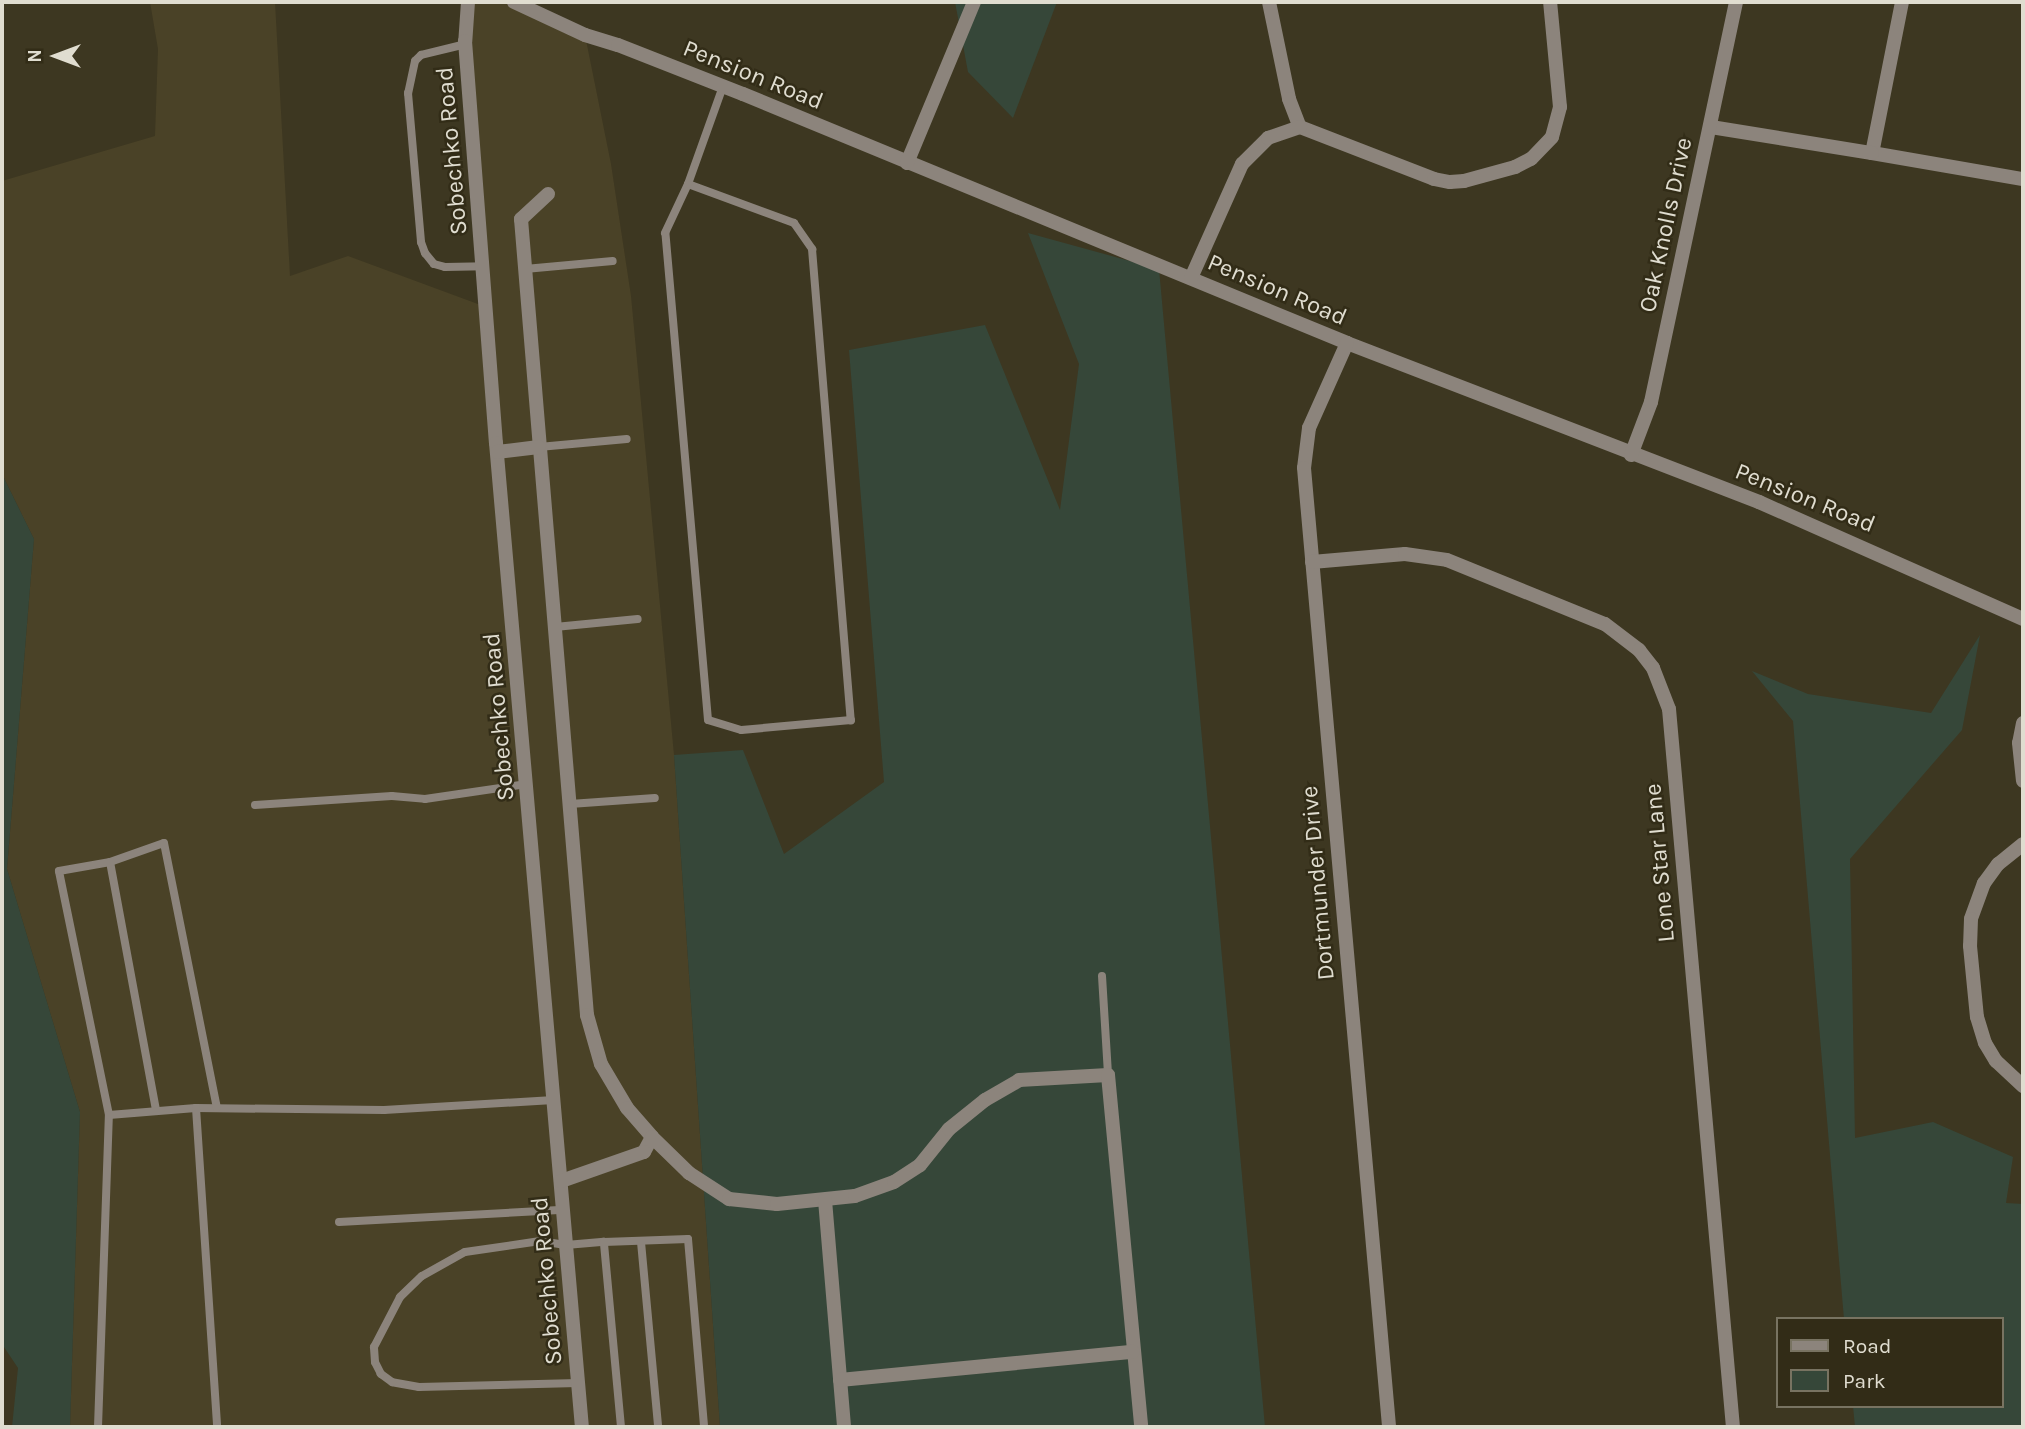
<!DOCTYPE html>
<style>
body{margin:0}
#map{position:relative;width:2025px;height:1429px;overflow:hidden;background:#3d3721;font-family:Karla,sans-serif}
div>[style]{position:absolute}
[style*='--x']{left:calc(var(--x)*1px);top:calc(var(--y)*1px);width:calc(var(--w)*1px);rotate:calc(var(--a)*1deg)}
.built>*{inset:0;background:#4a4227}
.green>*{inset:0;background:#364739}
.service>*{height:8px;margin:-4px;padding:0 4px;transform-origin:4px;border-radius:4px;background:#8c847c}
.minor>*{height:14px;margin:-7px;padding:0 7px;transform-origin:7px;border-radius:7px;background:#8c847c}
span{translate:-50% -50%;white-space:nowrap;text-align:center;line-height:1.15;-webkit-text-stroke:5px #322c17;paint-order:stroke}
.street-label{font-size:24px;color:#e0ddd0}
.frame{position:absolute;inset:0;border:4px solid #e0ddd0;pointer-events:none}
.legend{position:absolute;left:1776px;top:1317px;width:228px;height:91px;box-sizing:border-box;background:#322c17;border:2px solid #787361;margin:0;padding:9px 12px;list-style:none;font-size:21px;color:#e0ddd0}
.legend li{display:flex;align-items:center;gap:14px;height:35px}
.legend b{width:35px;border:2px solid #787361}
.north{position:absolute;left:21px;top:21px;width:70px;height:70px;-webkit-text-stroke:5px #322c17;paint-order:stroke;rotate:270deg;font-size:19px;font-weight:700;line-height:28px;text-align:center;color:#e0ddd0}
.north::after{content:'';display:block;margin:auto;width:24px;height:32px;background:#e0ddd0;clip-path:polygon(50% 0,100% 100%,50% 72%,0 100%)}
</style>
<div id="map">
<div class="built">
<i style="clip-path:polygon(150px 2px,275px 2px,290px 276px,348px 256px,486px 307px,468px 2px,512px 2px,585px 35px,611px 164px,631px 296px,674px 755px,720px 1427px,70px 1427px,80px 1112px,7px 869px,34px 539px,2px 474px,2px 181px,155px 136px,158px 49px)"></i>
</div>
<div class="green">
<i style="clip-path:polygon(955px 2px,1057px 2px,1013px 118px,968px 72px)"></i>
<i style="clip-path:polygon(1028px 233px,1159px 269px,1265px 1427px,720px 1427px,674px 755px,743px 750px,784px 854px,884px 782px,849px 350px,985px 325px,1060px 510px,1079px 364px)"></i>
<i style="clip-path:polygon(2px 474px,34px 539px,7px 869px,80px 1112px,70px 1427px,12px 1427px,18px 1368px,2px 1344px)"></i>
<i style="clip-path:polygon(1980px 635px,1962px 730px,1850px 859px,1855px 1138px,1933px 1122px,2013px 1157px,2006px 1203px,2023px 1204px,2023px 1427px,1855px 1427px,1853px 1406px,2002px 1406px,2002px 1319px,1844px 1319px,1793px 721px,1752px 671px,1808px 694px,1931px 713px)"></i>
</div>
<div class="service">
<i style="--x:466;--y:44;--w:46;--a:166.3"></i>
<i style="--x:421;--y:55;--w:8;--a:135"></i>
<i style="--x:415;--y:61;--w:33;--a:102"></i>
<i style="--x:408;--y:93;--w:150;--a:85"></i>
<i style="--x:421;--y:242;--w:12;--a:70"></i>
<i style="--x:425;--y:253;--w:14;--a:51"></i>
<i style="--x:434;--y:264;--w:11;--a:15"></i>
<i style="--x:445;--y:267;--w:39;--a:-1"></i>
<i style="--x:688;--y:184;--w:113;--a:20.2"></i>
<i style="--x:794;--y:223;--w:32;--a:55"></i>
<i style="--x:812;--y:249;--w:473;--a:85.3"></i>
<i style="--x:851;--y:720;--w:110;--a:174.8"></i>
<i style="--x:741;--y:730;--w:34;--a:-163"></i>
<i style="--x:708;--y:720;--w:489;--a:-95"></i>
<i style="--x:665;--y:233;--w:54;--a:-64.9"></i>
<i style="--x:688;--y:184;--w:104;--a:-70.3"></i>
<i style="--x:525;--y:269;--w:88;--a:-5.2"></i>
<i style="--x:539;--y:447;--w:88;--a:-5.2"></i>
<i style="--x:555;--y:627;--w:83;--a:-5.5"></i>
<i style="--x:570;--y:804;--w:85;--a:-4"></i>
<i style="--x:255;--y:805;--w:137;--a:-3.8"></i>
<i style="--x:392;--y:796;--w:33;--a:5"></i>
<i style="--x:425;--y:799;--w:103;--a:-8.4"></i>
<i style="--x:1102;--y:976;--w:99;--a:86.5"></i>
<i style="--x:196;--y:1108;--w:188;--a:0.6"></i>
<i style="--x:384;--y:1110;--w:170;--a:-3.4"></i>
<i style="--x:156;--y:1110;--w:252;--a:-100.5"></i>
<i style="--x:110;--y:862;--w:57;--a:-19.4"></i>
<i style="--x:164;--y:843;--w:270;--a:78.7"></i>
<i style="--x:109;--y:1115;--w:249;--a:-101.6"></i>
<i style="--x:59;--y:871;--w:52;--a:-10"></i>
<i style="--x:339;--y:1222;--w:225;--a:-3.1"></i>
<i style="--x:641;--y:1242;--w:186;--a:84.7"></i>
<i style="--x:578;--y:1383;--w:159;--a:178.6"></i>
<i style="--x:419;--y:1387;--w:27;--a:-170"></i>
<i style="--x:392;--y:1382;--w:14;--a:-144"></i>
<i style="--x:381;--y:1374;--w:13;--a:-117"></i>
<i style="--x:375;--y:1362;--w:15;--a:-94"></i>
<i style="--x:374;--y:1347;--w:56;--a:-62.5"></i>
<i style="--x:400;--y:1297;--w:30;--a:-44"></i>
<i style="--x:422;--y:1276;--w:49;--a:-29.2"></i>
<i style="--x:465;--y:1252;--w:76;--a:-8.3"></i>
<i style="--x:540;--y:1241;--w:26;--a:9"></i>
<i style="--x:566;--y:1245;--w:38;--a:-5"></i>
<i style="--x:98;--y:1427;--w:312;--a:-88"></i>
<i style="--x:109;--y:1115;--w:87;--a:-4.6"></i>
<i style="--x:196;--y:1108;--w:320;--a:86.2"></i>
<i style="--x:621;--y:1427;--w:186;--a:-95.3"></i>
<i style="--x:604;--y:1242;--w:84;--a:-2"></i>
<i style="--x:688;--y:1239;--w:189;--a:85.1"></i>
</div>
<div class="minor">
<i style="--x:468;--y:2;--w:39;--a:94"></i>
<i style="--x:465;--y:41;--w:403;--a:85.6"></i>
<i style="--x:496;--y:443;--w:988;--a:85.01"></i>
<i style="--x:514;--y:2;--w:78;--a:24.9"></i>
<i style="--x:585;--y:35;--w:34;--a:17"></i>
<i style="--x:618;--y:45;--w:134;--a:21.4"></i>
<i style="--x:743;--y:94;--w:653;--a:22.4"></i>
<i style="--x:1347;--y:343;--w:442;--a:21.1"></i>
<i style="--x:1759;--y:502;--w:289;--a:23.9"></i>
<i style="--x:1269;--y:2;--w:99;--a:78.3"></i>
<i style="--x:1289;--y:99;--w:30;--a:69"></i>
<i style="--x:1300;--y:127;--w:144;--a:21.2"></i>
<i style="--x:1434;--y:179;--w:16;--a:11"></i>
<i style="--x:1450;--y:182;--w:14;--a:-4"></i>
<i style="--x:1464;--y:181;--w:53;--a:-15.4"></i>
<i style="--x:1515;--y:167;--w:18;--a:-27"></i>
<i style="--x:1531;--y:159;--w:30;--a:-46"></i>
<i style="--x:1552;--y:137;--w:31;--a:-75"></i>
<i style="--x:1560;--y:107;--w:105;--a:-95.4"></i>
<i style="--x:1902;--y:2;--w:154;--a:101.2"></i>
<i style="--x:1872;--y:153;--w:153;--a:9.8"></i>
<i style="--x:1711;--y:127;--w:163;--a:9.2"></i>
<i style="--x:907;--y:163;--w:174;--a:-67.4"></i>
<i style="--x:548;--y:194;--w:37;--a:137"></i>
<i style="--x:521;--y:219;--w:799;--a:85.26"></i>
<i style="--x:587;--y:1015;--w:51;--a:74.1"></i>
<i style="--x:601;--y:1064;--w:51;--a:59.4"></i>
<i style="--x:627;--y:1108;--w:38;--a:49"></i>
<i style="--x:652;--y:1137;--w:17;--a:118"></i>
<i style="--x:644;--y:1152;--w:88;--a:160.7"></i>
<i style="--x:1191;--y:278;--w:125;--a:-65.9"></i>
<i style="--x:1242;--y:164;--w:37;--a:-45"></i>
<i style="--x:1268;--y:138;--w:34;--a:-19"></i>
<i style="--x:1347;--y:343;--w:93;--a:114.1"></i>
<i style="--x:1309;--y:428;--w:40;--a:97.1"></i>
<i style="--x:1304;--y:468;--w:963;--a:84.93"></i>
<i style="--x:497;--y:452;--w:42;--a:-6.8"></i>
<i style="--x:1631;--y:455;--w:57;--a:-69.3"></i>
<i style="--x:1651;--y:402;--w:409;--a:-78"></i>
<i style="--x:1312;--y:562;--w:93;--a:-4.9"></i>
<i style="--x:1405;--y:554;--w:42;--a:8.1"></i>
<i style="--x:1447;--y:560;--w:170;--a:22.1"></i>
<i style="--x:1605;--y:624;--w:43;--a:37.4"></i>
<i style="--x:1639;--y:650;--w:23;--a:52"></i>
<i style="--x:1653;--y:668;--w:44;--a:68.7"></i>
<i style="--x:1669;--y:709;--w:721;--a:84.91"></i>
<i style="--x:2023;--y:723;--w:20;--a:101"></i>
<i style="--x:2019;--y:743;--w:38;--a:84"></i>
<i style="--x:2023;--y:844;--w:32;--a:141"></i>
<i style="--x:1998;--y:864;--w:24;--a:126"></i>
<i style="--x:1984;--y:883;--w:38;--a:110"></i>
<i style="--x:1971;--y:919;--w:27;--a:92"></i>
<i style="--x:1970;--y:946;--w:71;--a:84.4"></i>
<i style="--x:1977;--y:1017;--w:27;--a:73"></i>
<i style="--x:1985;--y:1043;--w:21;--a:59"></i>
<i style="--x:1996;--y:1061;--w:37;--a:43"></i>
<i style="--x:652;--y:1137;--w:52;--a:44.2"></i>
<i style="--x:689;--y:1173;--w:48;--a:33"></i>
<i style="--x:729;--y:1199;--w:48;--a:5.9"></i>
<i style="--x:777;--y:1204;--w:78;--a:-5.9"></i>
<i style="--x:855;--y:1196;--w:41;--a:-19.7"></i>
<i style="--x:894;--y:1182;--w:31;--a:-33"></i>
<i style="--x:920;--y:1165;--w:46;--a:-51.1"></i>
<i style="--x:949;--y:1129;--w:46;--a:-38.9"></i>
<i style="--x:985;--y:1100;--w:39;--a:-30"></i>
<i style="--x:1019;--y:1080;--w:89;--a:-3.2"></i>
<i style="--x:1108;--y:1075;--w:354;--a:84.6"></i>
<i style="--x:825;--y:1200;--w:228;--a:85.2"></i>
<i style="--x:840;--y:1380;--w:294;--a:-5.5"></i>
</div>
<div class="street-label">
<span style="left:753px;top:75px;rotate:22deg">Pension Road</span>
<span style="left:452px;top:151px;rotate:-95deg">Sobechko Road</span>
<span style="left:1666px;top:225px;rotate:-78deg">Oak Knolls Drive</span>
<span style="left:1277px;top:290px;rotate:23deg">Pension Road</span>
<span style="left:1805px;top:498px;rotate:22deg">Pension Road</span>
<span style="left:499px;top:717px;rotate:-95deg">Sobechko Road</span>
<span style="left:1660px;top:863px;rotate:-95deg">Lone Star Lane</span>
<span style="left:1318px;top:883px;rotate:-95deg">Dortmunder Drive</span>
<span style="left:547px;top:1281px;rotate:-95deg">Sobechko Road</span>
</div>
<div class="frame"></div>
<ul class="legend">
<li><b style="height:9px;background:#8c847c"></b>Road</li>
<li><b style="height:19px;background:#364739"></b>Park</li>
</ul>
<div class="north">N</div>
</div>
